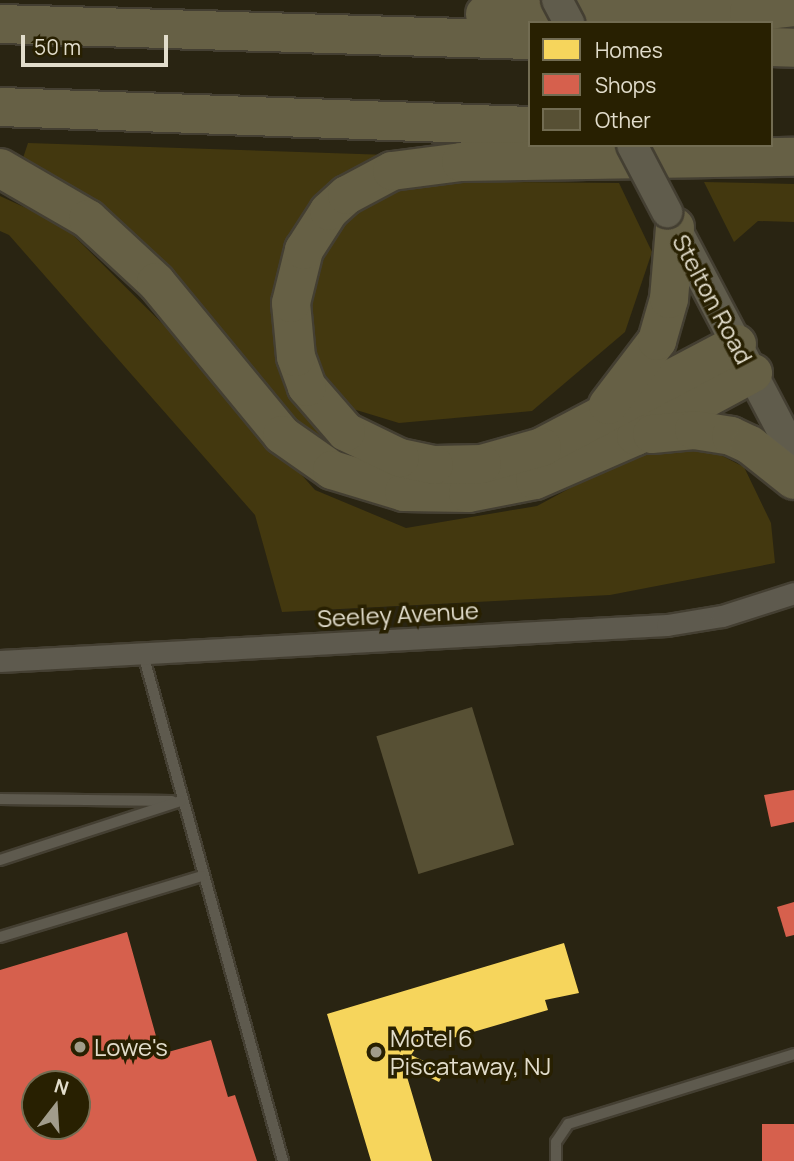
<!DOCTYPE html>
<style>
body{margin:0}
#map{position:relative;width:794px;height:1161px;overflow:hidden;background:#292412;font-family:Manrope,sans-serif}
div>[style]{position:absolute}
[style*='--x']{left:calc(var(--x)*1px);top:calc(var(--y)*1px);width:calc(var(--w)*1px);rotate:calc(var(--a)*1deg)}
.green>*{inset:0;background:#43380f}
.homes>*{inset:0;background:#f6d55c}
.shops>*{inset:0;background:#d6604d;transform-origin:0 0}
.building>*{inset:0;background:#575034;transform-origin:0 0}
.roads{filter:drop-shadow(2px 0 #443f32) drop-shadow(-2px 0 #443f32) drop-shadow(0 2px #443f32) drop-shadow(0 -2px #443f32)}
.service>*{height:10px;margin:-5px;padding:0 5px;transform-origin:5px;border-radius:5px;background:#5e5a4e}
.minor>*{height:21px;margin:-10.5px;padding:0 10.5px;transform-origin:10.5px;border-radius:10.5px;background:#5e5a4e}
.secondary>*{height:30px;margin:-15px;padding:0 15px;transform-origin:15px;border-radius:15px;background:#605c4c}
.motorway>*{height:38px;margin:-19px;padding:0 19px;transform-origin:19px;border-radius:19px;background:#666045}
.bridges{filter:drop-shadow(2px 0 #443f32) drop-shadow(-2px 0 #443f32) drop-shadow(0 2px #443f32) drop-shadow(0 -2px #443f32)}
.secondary-bridge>*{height:30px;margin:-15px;padding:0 15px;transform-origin:15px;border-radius:15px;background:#605c4c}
.dots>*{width:19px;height:19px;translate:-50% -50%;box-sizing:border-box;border:4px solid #282001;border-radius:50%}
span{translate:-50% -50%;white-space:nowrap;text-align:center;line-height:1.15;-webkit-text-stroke:7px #282001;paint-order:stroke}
.street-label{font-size:24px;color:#e2ddcc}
.poi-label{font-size:24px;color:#e2ddcc}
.left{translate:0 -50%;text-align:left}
.legend{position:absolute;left:528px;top:21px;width:245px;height:126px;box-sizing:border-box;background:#282001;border:2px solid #726c52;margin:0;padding:9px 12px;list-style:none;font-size:21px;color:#e2ddcc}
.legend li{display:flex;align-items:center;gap:14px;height:35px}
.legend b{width:35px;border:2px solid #726c52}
.north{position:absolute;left:21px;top:1070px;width:70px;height:70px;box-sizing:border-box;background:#282001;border:2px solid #726c52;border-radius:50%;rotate:17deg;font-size:19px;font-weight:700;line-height:28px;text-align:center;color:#e2ddcc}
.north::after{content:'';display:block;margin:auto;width:24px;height:32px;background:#a19c8b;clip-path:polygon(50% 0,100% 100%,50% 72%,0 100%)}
.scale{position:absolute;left:21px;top:35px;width:147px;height:32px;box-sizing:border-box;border:4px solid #e2ddcc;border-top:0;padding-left:9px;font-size:21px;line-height:24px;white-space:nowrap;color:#e2ddcc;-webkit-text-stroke:5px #282001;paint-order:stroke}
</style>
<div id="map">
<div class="green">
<i style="clip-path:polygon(28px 143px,389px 155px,329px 190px,276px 343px,354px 457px,283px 421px,22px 161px)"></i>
<i style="clip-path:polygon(409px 181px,619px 183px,652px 252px,625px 332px,532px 411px,399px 423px,353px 409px,313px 360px,308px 292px,336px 234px,372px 199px)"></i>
<i style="clip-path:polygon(704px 182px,794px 184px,794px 222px,758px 221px,734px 242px)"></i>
<i style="clip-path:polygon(0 196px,63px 225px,206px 367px,315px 490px,406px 528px,537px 506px,635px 453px,701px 445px,744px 467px,771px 523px,775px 563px,610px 595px,282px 612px,255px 515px,9px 235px,0 231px)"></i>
</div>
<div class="homes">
<i style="clip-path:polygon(564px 943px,579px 993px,545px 1000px,548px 1010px,415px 1049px,411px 1055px,445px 1071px,439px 1082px,407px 1066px,405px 1070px,432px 1161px,371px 1161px,327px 1014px)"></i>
</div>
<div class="shops">
<i style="clip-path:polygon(794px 790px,794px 822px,771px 827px,764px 795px)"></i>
<i style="clip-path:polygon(794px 902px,794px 935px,786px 937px,777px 907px)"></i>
<i style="clip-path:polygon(evenodd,127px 932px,161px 1054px,211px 1040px,228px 1097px,235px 1095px,257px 1161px,0 1161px,0 970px,127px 932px,35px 1084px,77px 1084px,77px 1126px,35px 1126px,35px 1084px)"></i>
<i style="left:794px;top:1124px;width:37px;height:32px;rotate:90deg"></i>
</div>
<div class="building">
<i style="left:472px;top:707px;width:144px;height:100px;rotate:73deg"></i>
</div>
<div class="roads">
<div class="service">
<i style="--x:143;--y:654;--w:526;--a:74.56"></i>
<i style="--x:0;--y:799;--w:172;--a:0.7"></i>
<i style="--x:0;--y:860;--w:190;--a:-18.1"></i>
<i style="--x:0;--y:937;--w:211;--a:-16.8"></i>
<i style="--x:556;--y:1161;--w:19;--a:-90"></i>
<i style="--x:556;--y:1142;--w:22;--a:-56"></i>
<i style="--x:568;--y:1124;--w:237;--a:-17.2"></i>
</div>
<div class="minor">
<i style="--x:0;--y:661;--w:668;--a:-3.09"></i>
<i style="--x:667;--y:625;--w:56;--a:-9.3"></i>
<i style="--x:722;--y:616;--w:76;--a:-17.7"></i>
</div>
<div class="secondary">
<i style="--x:672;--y:221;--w:262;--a:62.3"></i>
</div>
<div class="motorway">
<i style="--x:485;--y:14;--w:264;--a:-0.4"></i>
<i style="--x:749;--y:12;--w:45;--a:-6.3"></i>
<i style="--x:0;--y:24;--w:530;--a:1.73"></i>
<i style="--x:771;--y:47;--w:23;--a:2"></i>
<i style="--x:0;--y:107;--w:530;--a:2.05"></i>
<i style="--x:0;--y:168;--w:102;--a:30.1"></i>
<i style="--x:88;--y:219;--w:93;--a:42.8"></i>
<i style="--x:156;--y:282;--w:198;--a:50.5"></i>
<i style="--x:282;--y:435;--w:61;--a:35"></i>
<i style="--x:332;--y:470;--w:75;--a:17"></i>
<i style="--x:404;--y:492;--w:64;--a:0.9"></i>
<i style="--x:468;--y:493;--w:68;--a:-11"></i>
<i style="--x:535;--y:480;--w:110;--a:-23.5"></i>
<i style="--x:636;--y:436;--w:133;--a:-28.3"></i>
<i style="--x:737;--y:344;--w:221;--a:152.2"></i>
<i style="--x:542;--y:447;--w:62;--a:164.2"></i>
<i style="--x:482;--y:464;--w:48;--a:178.8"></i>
<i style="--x:434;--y:465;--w:35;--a:-168"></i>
<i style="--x:400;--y:458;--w:60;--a:-154.3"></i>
<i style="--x:346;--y:432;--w:60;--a:-130.9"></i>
<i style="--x:307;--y:387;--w:32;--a:-110"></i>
<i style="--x:296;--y:357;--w:54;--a:-95.3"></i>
<i style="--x:291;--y:303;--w:55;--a:-76.2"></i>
<i style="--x:304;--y:250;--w:46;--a:-57.3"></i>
<i style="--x:329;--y:211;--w:24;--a:-42"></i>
<i style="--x:347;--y:195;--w:51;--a:-28.1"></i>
<i style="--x:392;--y:171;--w:70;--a:-7.4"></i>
<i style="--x:461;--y:162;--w:333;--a:-0.9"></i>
<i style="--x:608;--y:405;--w:81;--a:-52.6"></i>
<i style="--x:657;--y:341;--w:44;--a:-74.1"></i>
<i style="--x:669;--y:299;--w:72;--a:-85.2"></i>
<i style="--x:652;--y:434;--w:42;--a:-5.4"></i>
<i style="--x:694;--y:430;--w:37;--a:9"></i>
<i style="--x:731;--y:436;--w:21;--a:25"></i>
<i style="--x:750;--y:445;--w:56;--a:38.5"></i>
</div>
</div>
<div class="bridges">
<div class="secondary-bridge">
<i style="--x:557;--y:0;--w:26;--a:62"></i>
<i style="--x:632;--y:145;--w:76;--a:62.4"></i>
</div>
</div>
<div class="dots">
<i style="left:80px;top:1047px;background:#a19c8b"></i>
<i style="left:376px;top:1052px;background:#a19c8b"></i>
</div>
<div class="street-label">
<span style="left:713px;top:299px;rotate:62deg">Stelton Road</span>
<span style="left:398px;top:614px;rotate:-3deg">Seeley Avenue</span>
</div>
<div class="poi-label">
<span class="left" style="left:390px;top:1052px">Motel 6<br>Piscataway, NJ</span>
<span class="left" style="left:94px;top:1047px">Lowe's</span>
</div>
<ul class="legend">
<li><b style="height:19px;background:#f6d55c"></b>Homes</li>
<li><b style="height:19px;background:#d6604d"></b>Shops</li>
<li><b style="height:19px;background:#575034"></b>Other</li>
</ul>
<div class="north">N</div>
<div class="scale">50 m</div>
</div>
